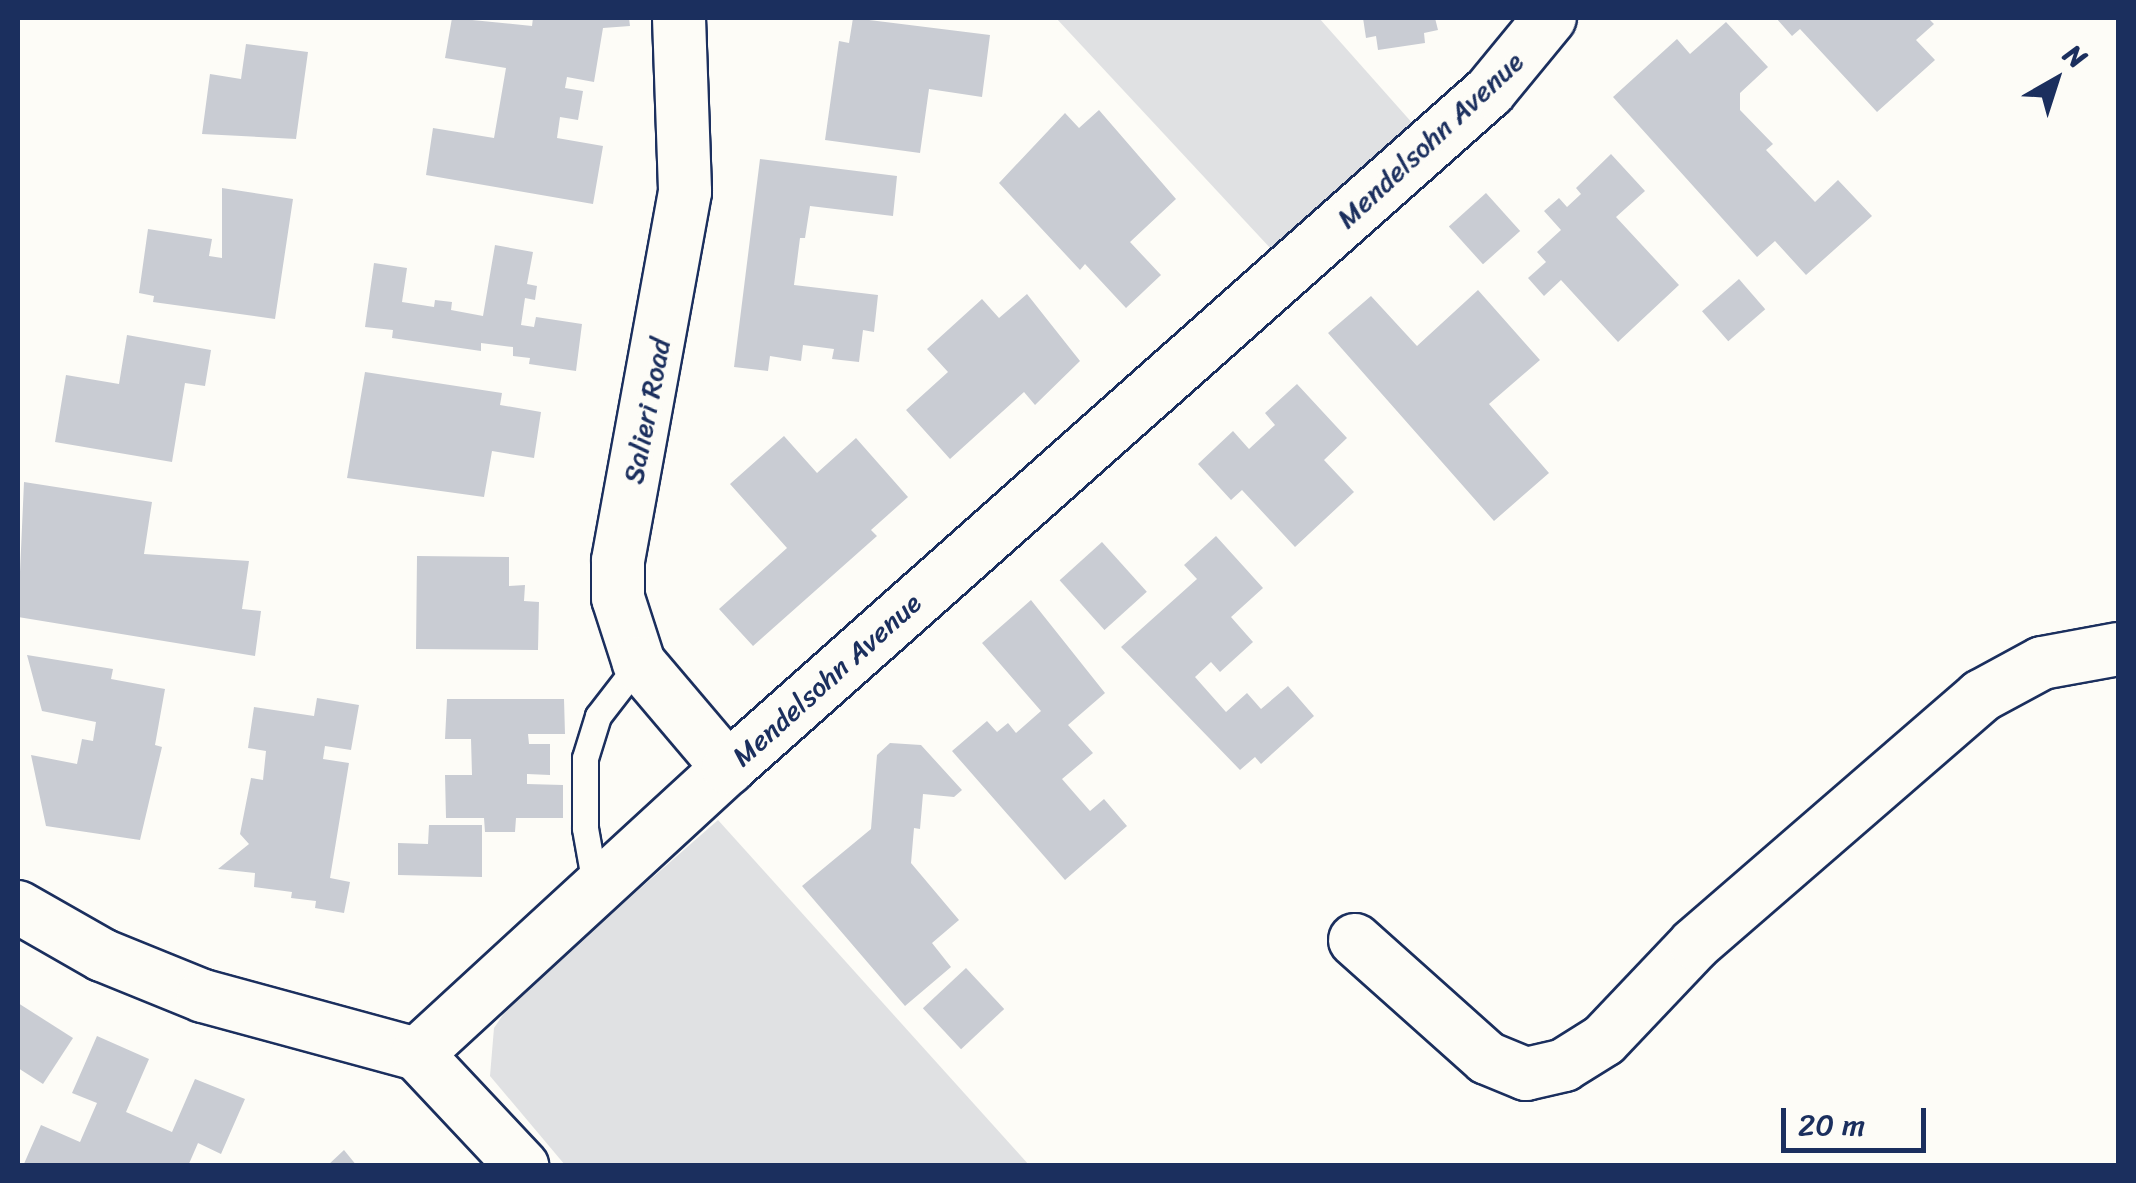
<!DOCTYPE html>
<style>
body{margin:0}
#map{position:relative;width:2136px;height:1183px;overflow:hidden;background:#fdfcf7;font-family:Sriracha,sans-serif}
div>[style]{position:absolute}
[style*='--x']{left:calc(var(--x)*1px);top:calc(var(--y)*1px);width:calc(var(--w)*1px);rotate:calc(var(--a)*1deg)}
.green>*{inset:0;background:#e0e1e3}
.building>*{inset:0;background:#c9ccd3;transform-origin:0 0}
.roads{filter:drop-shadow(2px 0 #1b2f5e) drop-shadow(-2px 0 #1b2f5e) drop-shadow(0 2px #1b2f5e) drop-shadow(0 -2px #1b2f5e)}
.lane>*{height:25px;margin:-12.5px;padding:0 12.5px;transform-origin:12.5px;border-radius:12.5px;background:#fdfcf7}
.street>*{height:52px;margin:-26px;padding:0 26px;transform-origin:26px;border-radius:26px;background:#fdfcf7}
span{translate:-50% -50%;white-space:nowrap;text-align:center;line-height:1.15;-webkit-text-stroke:10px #fdfcf7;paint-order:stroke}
.street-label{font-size:28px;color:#1b2f5e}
.frame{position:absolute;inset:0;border:20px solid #1b2f5e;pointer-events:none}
.north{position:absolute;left:2006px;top:30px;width:100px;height:100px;-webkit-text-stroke:8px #fdfcf7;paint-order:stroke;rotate:39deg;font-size:28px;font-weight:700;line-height:40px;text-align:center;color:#1b2f5e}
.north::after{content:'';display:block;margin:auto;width:35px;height:45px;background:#1b2f5e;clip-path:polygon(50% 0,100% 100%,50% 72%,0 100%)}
.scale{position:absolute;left:1781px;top:1108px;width:145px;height:45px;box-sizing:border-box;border:5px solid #1b2f5e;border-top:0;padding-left:12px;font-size:30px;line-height:35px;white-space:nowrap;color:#1b2f5e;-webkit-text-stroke:8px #fdfcf7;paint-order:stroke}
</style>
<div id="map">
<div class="green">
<i style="clip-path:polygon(1056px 18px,1319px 18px,1414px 125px,1273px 251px)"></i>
<i style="clip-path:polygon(718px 820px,1029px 1165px,565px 1165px,490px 1076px,494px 1028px,513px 1000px)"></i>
</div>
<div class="building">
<i style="clip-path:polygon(452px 18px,532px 26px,533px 18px,629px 18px,630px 26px,603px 28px,594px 82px,567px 77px,565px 88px,583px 91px,578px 120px,560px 117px,557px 138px,603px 146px,593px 204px,426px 175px,433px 128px,494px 138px,506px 68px,445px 58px)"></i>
<i style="clip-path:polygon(853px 18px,990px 35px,982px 97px,929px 89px,920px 153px,825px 140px,839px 41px,849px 43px)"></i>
<i style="clip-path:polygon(1363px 18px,1435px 18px,1438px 30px,1424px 33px,1425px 43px,1378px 50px,1376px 36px,1366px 38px)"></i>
<i style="clip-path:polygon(1776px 18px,1928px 18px,1934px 24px,1916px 40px,1935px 60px,1877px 112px,1800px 29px,1792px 36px)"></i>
<i style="clip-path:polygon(1726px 22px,1768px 67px,1740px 93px,1740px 110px,1773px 144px,1766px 150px,1815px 202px,1838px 180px,1872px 216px,1806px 275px,1775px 241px,1757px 257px,1613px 97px,1677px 39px,1690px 54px)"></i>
<i style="clip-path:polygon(246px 44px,308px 52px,296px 139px,202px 134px,210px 74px,241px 79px)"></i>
<i style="clip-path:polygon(1099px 110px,1176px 199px,1130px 242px,1161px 275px,1126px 308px,1085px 264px,1080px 270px,999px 183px,1065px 113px,1079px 128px)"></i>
<i style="clip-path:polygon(1611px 154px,1645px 191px,1616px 217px,1679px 285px,1618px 342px,1561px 280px,1544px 296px,1528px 278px,1546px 262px,1537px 252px,1561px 230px,1544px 211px,1559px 198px,1567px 207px,1581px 194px,1576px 188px)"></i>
<i style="clip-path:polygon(760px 159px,897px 176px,893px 216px,810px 206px,805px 238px,800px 238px,794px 285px,878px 295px,874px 332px,863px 330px,859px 362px,832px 359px,834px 349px,803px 345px,801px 361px,770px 356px,768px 371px,734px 367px)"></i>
<i style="clip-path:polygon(222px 188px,293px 199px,275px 319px,153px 302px,154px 296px,139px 293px,148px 229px,212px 239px,209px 256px,222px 258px)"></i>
<i style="left:1486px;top:193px;width:51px;height:50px;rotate:48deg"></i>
<i style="clip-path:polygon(495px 245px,533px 252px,527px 284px,537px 286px,535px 300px,525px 298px,521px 325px,534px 327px,536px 317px,582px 324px,576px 371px,529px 364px,530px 358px,513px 356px,513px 347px,481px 343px,481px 351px,392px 338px,393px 330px,365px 327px,374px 263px,407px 268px,402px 302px,434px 307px,435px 300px,452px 302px,451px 310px,483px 316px)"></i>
<i style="left:1739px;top:279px;width:40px;height:49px;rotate:49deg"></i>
<i style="clip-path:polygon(1478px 290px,1540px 360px,1489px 404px,1549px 473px,1494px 521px,1328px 333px,1371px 296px,1417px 346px)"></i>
<i style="clip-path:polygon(1027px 294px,1080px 361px,1035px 405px,1024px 392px,950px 459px,906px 410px,948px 372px,927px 349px,982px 299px,999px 318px)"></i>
<i style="clip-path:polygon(127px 335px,211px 350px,205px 386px,185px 383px,172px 462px,55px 442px,66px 375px,119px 384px)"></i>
<i style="clip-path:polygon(365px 372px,502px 393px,500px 405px,541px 412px,534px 458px,492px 451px,484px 497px,347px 478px)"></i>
<i style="clip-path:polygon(1297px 384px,1347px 438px,1324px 460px,1354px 492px,1295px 547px,1242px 490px,1231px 500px,1198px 464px,1233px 431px,1249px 449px,1275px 425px,1265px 413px)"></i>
<i style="clip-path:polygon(784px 436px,817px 473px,856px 438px,908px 497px,871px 530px,877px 536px,753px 646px,719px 609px,787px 548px,730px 484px)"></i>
<i style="clip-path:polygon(24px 482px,152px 502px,144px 554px,249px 561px,242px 609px,261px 611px,255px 656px,18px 617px)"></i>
<i style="clip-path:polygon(1216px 536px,1263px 588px,1231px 617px,1253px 642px,1220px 672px,1211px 662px,1195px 677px,1226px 712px,1247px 693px,1261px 709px,1288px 686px,1314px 716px,1261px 764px,1255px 757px,1240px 770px,1121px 647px,1197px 579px,1184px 565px)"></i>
<i style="left:1102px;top:542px;width:67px;height:57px;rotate:48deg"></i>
<i style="clip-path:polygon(417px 556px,509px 557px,509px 586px,525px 585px,524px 601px,539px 602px,538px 650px,416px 649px)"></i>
<i style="clip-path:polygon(1031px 600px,1105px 693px,1068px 725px,1093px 753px,1062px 779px,1090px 811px,1104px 799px,1127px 826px,1065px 880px,952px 751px,987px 721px,997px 732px,1008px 723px,1016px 733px,1041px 711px,982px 643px)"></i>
<i style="clip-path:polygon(27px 655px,113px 669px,111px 679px,165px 689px,155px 745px,162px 747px,140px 840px,46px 826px,31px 755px,77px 764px,82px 739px,93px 741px,96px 722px,42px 711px)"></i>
<i style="clip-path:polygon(317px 698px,359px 705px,351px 750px,325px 746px,323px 759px,349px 763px,330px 878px,350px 882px,344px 913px,315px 908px,316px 901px,291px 898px,292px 892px,254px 887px,255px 873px,218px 869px,249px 844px,240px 834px,251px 778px,263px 780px,266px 751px,248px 748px,254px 707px,314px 716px)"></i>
<i style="clip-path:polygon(447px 699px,564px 699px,565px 734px,528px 734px,529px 744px,550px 744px,550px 775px,527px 774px,527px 784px,563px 785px,563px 818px,516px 818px,515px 832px,485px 832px,484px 818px,446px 818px,445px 775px,472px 775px,471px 739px,445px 739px)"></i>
<i style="clip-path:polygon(890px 743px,921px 745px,962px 790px,954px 797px,923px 794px,920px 829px,914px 828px,911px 863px,959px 920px,932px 943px,951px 967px,905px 1006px,802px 886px,871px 829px,877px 755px)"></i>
<i style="clip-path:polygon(429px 825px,482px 825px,482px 877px,398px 875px,398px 843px,428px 844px)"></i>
<i style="left:966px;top:968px;width:56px;height:59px;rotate:47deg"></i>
<i style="clip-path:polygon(18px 1003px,73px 1038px,43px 1084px,18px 1068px)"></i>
<i style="clip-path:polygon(97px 1036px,149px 1059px,126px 1112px,172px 1132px,195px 1079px,245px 1099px,221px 1154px,198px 1143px,188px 1166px,23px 1166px,41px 1125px,80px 1142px,97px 1103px,72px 1093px)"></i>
<i style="clip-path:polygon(344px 1150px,357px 1166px,327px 1166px)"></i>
</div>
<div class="roads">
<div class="lane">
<i style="--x:596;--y:890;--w:63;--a:-100.1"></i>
<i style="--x:585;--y:828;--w:70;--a:-90"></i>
<i style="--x:585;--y:758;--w:44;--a:-72.8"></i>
<i style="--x:598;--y:716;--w:67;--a:-52.3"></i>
</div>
<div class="street">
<i style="--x:679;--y:18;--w:174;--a:88"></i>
<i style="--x:685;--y:192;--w:375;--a:100.3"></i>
<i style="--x:618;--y:561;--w:37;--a:90"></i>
<i style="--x:618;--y:598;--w:68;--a:72.1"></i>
<i style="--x:639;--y:663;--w:138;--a:49.7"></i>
<i style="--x:18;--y:907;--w:97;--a:29.7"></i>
<i style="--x:102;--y:955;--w:109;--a:22.1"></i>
<i style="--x:203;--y:996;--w:222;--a:15.2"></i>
<i style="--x:1355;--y:940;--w:177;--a:41.8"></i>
<i style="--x:1487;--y:1058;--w:42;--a:22.3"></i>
<i style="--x:1526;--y:1074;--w:39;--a:-13"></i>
<i style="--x:1564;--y:1065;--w:47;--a:-32"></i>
<i style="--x:1604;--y:1040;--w:132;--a:-46.5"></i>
<i style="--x:1695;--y:944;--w:379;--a:-40.9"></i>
<i style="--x:1981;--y:696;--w:69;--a:-28.4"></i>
<i style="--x:2042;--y:663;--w:77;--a:-10.4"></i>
<i style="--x:417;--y:1054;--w:423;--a:-42.6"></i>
<i style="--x:728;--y:768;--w:1019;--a:-41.62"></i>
<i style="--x:1490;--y:91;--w:94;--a:-50.6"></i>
<i style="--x:417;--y:1054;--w:154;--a:46.8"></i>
</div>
</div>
<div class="street-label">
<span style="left:1430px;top:140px;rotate:-43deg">Mendelsohn Avenue</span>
<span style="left:647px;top:411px;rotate:-79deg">Salieri Road</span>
<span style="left:827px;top:680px;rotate:-42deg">Mendelsohn Avenue</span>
</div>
<div class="frame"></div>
<div class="north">N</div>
<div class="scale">20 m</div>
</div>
